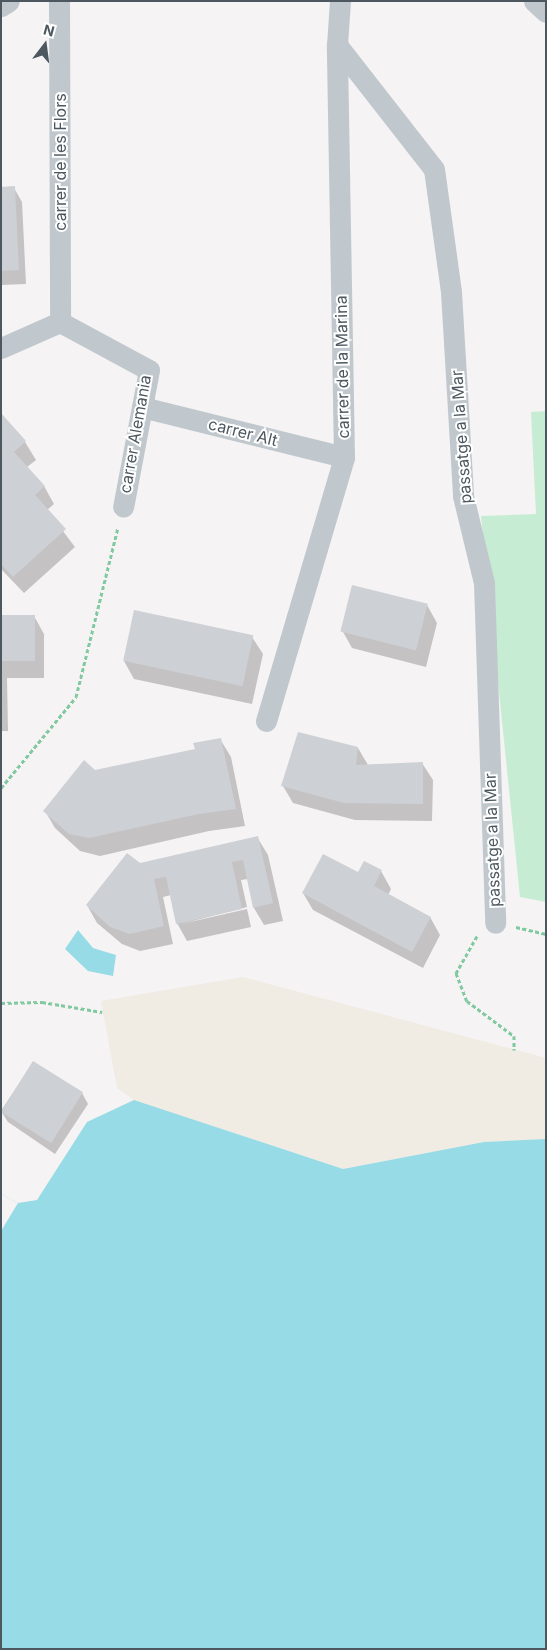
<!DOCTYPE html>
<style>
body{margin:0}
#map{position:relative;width:547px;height:1650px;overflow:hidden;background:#f5f3f3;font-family:Inter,sans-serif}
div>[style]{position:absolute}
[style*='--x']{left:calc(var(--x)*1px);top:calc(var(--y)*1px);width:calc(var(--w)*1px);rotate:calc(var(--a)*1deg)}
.green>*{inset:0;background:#c6edd3}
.sand>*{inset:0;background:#f0ebe3}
.water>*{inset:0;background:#97dbe6}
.pier>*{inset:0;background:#f5f3f3}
.shadow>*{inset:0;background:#0003}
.building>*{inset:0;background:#cdd0d4;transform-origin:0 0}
.path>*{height:3px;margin-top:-1.5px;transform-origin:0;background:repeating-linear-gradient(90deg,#81c9a0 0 4px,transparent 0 6.5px)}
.street>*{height:21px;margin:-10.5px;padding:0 10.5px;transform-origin:10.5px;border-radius:10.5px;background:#c0c8ce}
span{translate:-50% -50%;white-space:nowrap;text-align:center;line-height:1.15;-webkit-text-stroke:4px #fff;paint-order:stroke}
.street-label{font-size:16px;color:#4c575f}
.frame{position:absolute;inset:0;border:2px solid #4c575f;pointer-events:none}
.north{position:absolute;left:20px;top:20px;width:50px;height:50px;-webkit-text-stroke:4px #fff;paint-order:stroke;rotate:15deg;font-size:14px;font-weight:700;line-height:20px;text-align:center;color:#4c575f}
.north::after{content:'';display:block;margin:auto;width:18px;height:22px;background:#4c575f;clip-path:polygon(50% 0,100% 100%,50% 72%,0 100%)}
</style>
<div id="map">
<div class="green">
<i style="clip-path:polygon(546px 411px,546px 902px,520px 897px,481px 516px,536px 514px,531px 412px)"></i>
</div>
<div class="sand">
<i style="clip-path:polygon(243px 977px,546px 1058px,546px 1139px,484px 1142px,343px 1169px,134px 1100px,117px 1088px,101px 1001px)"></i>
</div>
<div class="water">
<i style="clip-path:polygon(78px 930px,93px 948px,116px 955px,113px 976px,88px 971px,65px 949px)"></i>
<i style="clip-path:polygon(134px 1100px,343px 1169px,484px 1142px,546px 1139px,546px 1649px,1px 1649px,1px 1194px,18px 1203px,37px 1200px,87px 1122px)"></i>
</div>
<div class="pier">
<i style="clip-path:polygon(1px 1194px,18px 1203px,1px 1231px)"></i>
</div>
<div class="shadow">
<i style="clip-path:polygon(1px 188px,14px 188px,22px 202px,26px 284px,1px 285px)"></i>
<i style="clip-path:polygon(1px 415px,25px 442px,36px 460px,27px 467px,44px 486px,54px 504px,47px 510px,75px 547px,24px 593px,1px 569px)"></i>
<i style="clip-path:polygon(427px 605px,437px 623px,426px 667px,352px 648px,342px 630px)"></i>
<i style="clip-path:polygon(135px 611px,252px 637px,263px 654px,252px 704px,134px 679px,124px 661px)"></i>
<i style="clip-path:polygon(1px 616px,34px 616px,44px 634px,44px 678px,7px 678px,8px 731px,1px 731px)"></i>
<i style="clip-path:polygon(220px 739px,231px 757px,245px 826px,209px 831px,100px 856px,80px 851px,55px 828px,45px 811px,95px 772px,196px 750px)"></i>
<i style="clip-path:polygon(358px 748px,368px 765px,422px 763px,433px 780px,432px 821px,355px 820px,293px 803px,283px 786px)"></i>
<i style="clip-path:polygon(257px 837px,268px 855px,283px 921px,264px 925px,254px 908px,248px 879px,241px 880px,247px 907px,181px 924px,247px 909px,251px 927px,187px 941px,177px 923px,171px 895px,163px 897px,173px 944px,140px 951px,122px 944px,97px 923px,87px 905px,139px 864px)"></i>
<i style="clip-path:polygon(381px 871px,391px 889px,388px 895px,430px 917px,440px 935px,423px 968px,313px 910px,303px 893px,358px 874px)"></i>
<i style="clip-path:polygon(33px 1062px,82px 1093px,88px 1104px,55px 1154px,8px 1122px,1px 1111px)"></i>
</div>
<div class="building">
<i style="clip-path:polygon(15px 186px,19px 270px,1px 271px,1px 187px)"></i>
<i style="clip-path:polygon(1px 413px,26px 441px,14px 452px,45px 486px,35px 495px,66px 529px,13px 577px,1px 564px)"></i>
<i style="left:352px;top:585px;width:78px;height:48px;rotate:14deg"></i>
<i style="left:134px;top:610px;width:122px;height:52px;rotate:12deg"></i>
<i style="left:1px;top:615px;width:34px;height:46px"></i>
<i style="clip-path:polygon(298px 732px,358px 747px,356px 765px,423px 762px,423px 804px,344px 803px,281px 786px)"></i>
<i style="clip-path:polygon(221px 738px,236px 809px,199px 814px,89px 838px,69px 834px,43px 811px,84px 760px,95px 770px,195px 749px,193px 743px)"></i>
<i style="clip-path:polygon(258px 836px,273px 903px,253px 908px,243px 860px,232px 862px,242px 909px,176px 924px,166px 877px,154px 879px,164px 926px,130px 934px,110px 927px,86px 905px,127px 853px,140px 863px)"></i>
<i style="clip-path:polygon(323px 854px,358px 872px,364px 861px,382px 870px,374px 886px,431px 917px,412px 952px,302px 893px)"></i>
<i style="left:33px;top:1061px;width:59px;height:60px;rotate:32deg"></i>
</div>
<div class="path">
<i style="--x:1;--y:788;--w:118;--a:-50.5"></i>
<i style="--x:76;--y:697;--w:175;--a:-76.1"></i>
<i style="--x:516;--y:927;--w:31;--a:13"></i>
<i style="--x:477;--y:936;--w:43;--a:119.6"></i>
<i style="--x:456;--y:973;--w:30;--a:69"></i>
<i style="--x:467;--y:1001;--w:59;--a:36.7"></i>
<i style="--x:514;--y:1036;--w:14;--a:90"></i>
<i style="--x:1;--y:1003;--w:41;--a:-1.4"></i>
<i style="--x:42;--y:1002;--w:61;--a:9.5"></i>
</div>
<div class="street">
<i style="--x:59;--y:1;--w:321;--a:89.8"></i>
<i style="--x:534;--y:1;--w:16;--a:43"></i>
<i style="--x:1;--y:6;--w:9;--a:-32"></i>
<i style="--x:337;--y:45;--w:157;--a:52"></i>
<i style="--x:434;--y:169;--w:124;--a:82.1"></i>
<i style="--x:451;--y:292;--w:204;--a:86.6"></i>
<i style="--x:463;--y:496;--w:89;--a:76.4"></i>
<i style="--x:484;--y:583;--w:340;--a:88.1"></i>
<i style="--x:60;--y:322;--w:101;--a:28.3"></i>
<i style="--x:149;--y:370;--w:139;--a:100.7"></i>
<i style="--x:1;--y:348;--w:64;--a:-23.8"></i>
<i style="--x:142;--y:407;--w:208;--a:13.9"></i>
<i style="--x:266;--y:721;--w:275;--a:-73.5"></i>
<i style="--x:344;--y:457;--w:412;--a:-91"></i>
<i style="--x:337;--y:45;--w:44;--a:-86.1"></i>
</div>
<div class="street-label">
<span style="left:60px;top:162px;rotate:-90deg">carrer de les Flors</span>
<span style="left:342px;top:367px;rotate:-91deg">carrer de la Marina</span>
<span style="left:243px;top:432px;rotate:14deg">carrer Alt</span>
<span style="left:135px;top:434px;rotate:-80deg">carrer Alemania</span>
<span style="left:461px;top:437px;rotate:-94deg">passatge a la Mar</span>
<span style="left:492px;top:840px;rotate:-92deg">passatge a la Mar</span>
</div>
<div class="frame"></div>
<div class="north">N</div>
</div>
